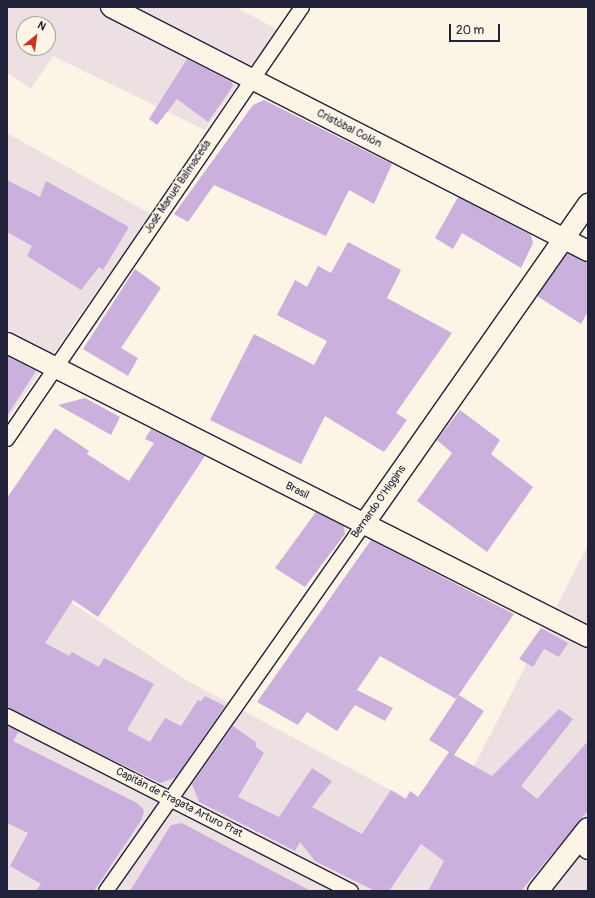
<!DOCTYPE html>
<meta charset="utf-8">
<style>
body{margin:0}
#map{position:relative;width:595px;height:898px;overflow:hidden;background:#fcf5e5;font-family:Pangolin,sans-serif}
div>[style]{position:absolute}
[style*='--x']{left:calc(var(--x)*1px);top:calc(var(--y)*1px);width:calc(var(--w)*1px);rotate:calc(var(--a)*1deg)}
.built>*{inset:0;background:#ede0e3}
.building>*{inset:0;background:#cbafdd}
.roads{filter:drop-shadow(1px 0 #22223b) drop-shadow(-1px 0 #22223b) drop-shadow(0 1px #22223b) drop-shadow(0 -1px #22223b)}
.street>*{height:14px;margin:-7px;padding:0 7px;transform-origin:7px;border-radius:7px;background:#fcf5e5}
.secondary>*{height:20px;margin:-10px;padding:0 10px;transform-origin:10px;border-radius:10px;background:#fcf5e5}
span{translate:-50% -50%;white-space:nowrap;text-align:center;line-height:1.15;-webkit-text-stroke:3px #fcf5e5;paint-order:stroke}
.street-label{font-size:11px;color:#22223b}
.frame{position:absolute;inset:0;border:8px solid #22223b;pointer-events:none}
.north{position:absolute;left:16px;top:16px;width:40px;height:40px;box-sizing:border-box;background:#fcf5e5;border:1px solid #a5a1a1;border-radius:50%;rotate:29deg;font-size:11px;font-weight:700;line-height:16px;text-align:center;color:#22223b}
.north::after{content:'';display:block;margin:auto;width:14px;height:18px;background:#c8321e;clip-path:polygon(50% 0,100% 100%,50% 72%,0 100%)}
.scale{position:absolute;left:449px;top:24px;width:51px;height:18px;box-sizing:border-box;border:2px solid #22223b;border-top:0;padding-left:5px;font-size:12px;line-height:14px;white-space:nowrap;color:#22223b;-webkit-text-stroke:3px #fcf5e5;paint-order:stroke}
</style>
<div id="map">
<div class="built">
<i style="clip-path:polygon(evenodd,7px 7px,236px 7px,278px 30px,205px 130px,53px 56px,31px 89px,7px 73px,7px 7px,24px 24px,48px 24px,48px 48px,24px 48px,24px 24px)"></i>
<i style="clip-path:polygon(7px 133px,151px 214px,7px 420px)"></i>
<i style="clip-path:polygon(588px 545px,588px 891px,7px 891px,7px 559px,186px 680px,402px 796px,383px 824px,387px 827px,410px 791px,441px 813px,474px 766px)"></i>
</div>
<div class="building">
<i style="clip-path:polygon(187px 59px,232px 82px,233px 86px,208px 122px,177px 99px,157px 125px,149px 119px)"></i>
<i style="clip-path:polygon(264px 100px,392px 164px,374px 204px,349px 190px,326px 236px,214px 185px,188px 222px,174px 214px,253px 105px)"></i>
<i style="clip-path:polygon(7px 180px,40px 197px,46px 181px,129px 227px,103px 270px,99px 267px,81px 290px,27px 256px,32px 246px,7px 232px)"></i>
<i style="clip-path:polygon(458px 197px,531px 235px,533px 243px,521px 268px,462px 233px,453px 249px,435px 238px)"></i>
<i style="clip-path:polygon(348px 242px,401px 270px,387px 298px,452px 333px,396px 413px,407px 420px,384px 452px,325px 416px,301px 464px,210px 420px,254px 334px,314px 365px,327px 341px,277px 315px,295px 280px,307px 287px,318px 266px,331px 273px)"></i>
<i style="clip-path:polygon(567px 253px,588px 262px,588px 311px,581px 324px,537px 296px)"></i>
<i style="clip-path:polygon(135px 269px,161px 288px,121px 348px,138px 358px,128px 376px,83px 349px)"></i>
<i style="clip-path:polygon(7px 356px,36px 371px,7px 416px)"></i>
<i style="clip-path:polygon(85px 398px,120px 417px,111px 435px,58px 405px)"></i>
<i style="clip-path:polygon(460px 410px,500px 440px,491px 454px,533px 487px,487px 552px,417px 501px,452px 453px,437px 440px)"></i>
<i style="clip-path:polygon(55px 428px,89px 451px,87px 454px,129px 481px,154px 443px,145px 439px,151px 429px,205px 456px,98px 617px,73px 600px,45px 643px,69px 656px,72px 652px,99px 667px,104px 658px,154px 684px,127px 730px,150px 742px,165px 718px,181px 726px,198px 700px,201px 701px,205px 696px,225px 706px,175px 778px,160px 783px,7px 708px,7px 498px)"></i>
<i style="clip-path:polygon(316px 512px,344px 526px,345px 534px,305px 587px,275px 568px)"></i>
<i style="clip-path:polygon(371px 540px,514px 614px,456px 699px,380px 656px,357px 690px,393px 708px,385px 721px,355px 705px,337px 731px,307px 712px,298px 725px,257px 702px)"></i>
<i style="clip-path:polygon(541px 628px,568px 643px,559px 657px,544px 649px,533px 667px,519px 659px)"></i>
<i style="clip-path:polygon(459px 695px,484px 711px,454px 755px,492px 776px,559px 709px,573px 719px,521px 786px,537px 799px,588px 741px,588px 811px,521px 891px,428px 891px,444px 861px,421px 844px,389px 891px,375px 891px,315px 861px,300px 842px,295px 851px,199px 802px,192px 784px,233px 726px,257px 743px,255px 746px,264px 753px,238px 797px,279px 817px,312px 768px,332px 781px,312px 807px,362px 834px,391px 790px,406px 799px,410px 791px,418px 797px,449px 752px,429px 740px)"></i>
<i style="clip-path:polygon(7px 726px,19px 731px,13px 741px,137px 803px,144px 810px,142px 819px,94px 891px,36px 891px,41px 884px,10px 866px,28px 833px,7px 823px)"></i>
<i style="clip-path:polygon(182px 823px,240px 854px,311px 891px,130px 891px,171px 825px)"></i>
</div>
<div class="roads">
<div class="street">
<i style="--x:7;--y:439;--w:523;--a:-55.67"></i>
<i style="--x:7;--y:716;--w:386;--a:27"></i>
<i style="--x:586;--y:851;--w:2;--a:27"></i>
<i style="--x:106;--y:891;--w:449;--a:-54.9"></i>
</div>
<div class="secondary">
<i style="--x:111;--y:7;--w:536;--a:27.09"></i>
<i style="--x:7;--y:343;--w:651;--a:26.84"></i>
<i style="--x:364;--y:524;--w:391;--a:-55"></i>
<i style="--x:538;--y:891;--w:80;--a:-51.6"></i>
</div>
</div>
<div class="street-label">
<span style="left:349px;top:129px;rotate:27deg">Cristóbal Colón</span>
<span style="left:178px;top:187px;rotate:-56deg">José Manuel Balmaceda</span>
<span style="left:297px;top:491px;rotate:27deg">Brasil</span>
<span style="left:379px;top:502px;rotate:-55deg">Bernardo O'Higgins</span>
<span style="left:179px;top:803px;rotate:27deg">Capitán de Fragata Arturo Prat</span>
</div>
<div class="frame"></div>
<div class="north">N</div>
<div class="scale">20 m</div>
</div>
